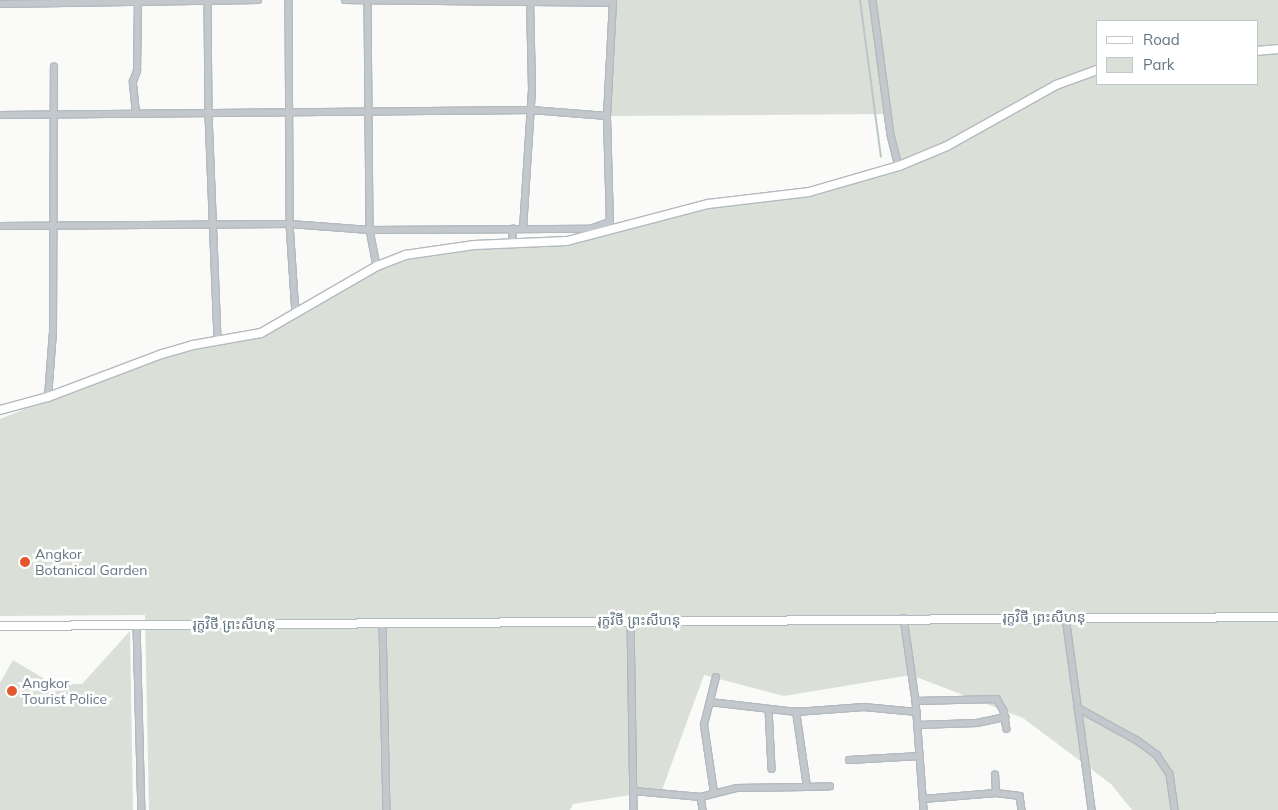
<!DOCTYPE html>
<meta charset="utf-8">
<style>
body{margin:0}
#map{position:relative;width:1278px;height:810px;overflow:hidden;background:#fafaf8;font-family:Mulish,"Noto Sans Khmer",sans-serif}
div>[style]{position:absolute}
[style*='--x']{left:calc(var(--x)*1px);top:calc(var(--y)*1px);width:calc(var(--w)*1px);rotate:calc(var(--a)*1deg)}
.green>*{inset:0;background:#dadfd7}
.stream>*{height:2px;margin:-1px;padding:0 1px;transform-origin:1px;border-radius:1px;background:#bbc7cb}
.roads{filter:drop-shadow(1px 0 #b3babf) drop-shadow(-1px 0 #b3babf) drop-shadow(0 1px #b3babf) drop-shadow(0 -1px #b3babf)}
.street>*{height:5.5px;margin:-2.75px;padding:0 2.75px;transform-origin:2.75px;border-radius:2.75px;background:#c3c8cc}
.secondary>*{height:8px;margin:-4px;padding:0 4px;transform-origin:4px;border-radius:4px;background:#fff}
.dots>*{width:14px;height:14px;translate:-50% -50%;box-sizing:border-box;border:2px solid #fff;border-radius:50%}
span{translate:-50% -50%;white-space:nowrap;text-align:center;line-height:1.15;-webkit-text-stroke:5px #fff;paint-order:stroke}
.poi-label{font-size:14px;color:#657683}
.left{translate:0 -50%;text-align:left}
.street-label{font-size:14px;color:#657683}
.legend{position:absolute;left:1096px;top:20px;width:162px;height:65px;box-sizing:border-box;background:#fff;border:1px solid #c1c8cd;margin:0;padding:6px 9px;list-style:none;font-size:15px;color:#657683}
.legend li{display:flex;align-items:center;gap:10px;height:25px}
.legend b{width:25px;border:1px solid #c1c8cd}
</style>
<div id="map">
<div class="green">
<i style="clip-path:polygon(evenodd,613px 0,1278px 0,1278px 810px,1132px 810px,1111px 784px,1023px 718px,911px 675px,784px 696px,704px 675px,662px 790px,573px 804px,570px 810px,149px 810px,145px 615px,0 616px,0 419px,162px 354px,246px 338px,391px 259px,474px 245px,567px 241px,708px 204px,772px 198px,899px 166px,888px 114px,607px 116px,613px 0,1097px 21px,1257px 21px,1257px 84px,1097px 84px,1097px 21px)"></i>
<i style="clip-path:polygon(130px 631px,133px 810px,0 810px,0 683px,13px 660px,53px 684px,82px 684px)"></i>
</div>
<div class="stream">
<i style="--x:860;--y:0;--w:158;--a:82.4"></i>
</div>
<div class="roads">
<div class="street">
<i style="--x:208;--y:0;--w:115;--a:89.5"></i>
<i style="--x:209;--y:115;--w:225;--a:87.7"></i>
<i style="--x:289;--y:0;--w:224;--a:89.7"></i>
<i style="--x:290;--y:224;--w:90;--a:86.2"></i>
<i style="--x:345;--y:0;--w:268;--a:0.6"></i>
<i style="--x:368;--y:0;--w:230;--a:89.5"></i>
<i style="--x:370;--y:230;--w:37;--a:79"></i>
<i style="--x:873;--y:0;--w:136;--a:82.4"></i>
<i style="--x:891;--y:135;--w:32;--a:76"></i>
<i style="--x:0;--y:4;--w:258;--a:-0.9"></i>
<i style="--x:136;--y:113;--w:31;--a:-96"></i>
<i style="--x:133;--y:82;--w:12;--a:-70"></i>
<i style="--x:137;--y:71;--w:70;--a:-89.2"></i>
<i style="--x:0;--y:115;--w:531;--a:-0.54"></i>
<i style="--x:531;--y:110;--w:76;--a:4.5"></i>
<i style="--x:610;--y:225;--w:109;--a:-91.6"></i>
<i style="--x:607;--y:116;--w:116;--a:-87"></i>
<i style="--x:0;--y:226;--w:290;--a:-0.4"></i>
<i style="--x:290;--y:224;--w:80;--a:4.3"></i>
<i style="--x:370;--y:230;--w:220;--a:-0.3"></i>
<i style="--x:590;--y:229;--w:20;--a:-20"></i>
<i style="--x:523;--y:229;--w:140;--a:-86.3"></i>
<i style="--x:532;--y:89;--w:89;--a:-91.3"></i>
<i style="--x:512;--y:243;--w:14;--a:-86"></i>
<i style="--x:48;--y:397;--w:65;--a:-85.6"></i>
<i style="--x:53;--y:332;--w:265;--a:-89.8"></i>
<i style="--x:1066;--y:617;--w:195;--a:82.3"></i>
<i style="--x:904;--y:618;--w:84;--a:81.8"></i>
<i style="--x:916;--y:701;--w:109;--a:85.8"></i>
<i style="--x:631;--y:620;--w:190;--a:89.1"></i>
<i style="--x:383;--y:623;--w:187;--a:88.8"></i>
<i style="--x:137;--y:625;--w:185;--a:88.5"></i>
<i style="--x:916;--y:701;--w:81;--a:-1.4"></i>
<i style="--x:997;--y:699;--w:14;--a:60"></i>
<i style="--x:1004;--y:711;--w:18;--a:81"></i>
<i style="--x:710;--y:702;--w:87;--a:6.6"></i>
<i style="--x:1078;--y:708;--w:68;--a:28.8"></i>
<i style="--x:1138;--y:741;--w:24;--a:36"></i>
<i style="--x:1157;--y:755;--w:23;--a:56"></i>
<i style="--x:1170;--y:774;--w:36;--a:82"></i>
<i style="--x:769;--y:709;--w:60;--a:87.1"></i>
<i style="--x:917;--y:725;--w:60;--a:-1.9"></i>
<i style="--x:977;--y:723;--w:29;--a:-12"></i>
<i style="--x:849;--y:760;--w:71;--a:-3.2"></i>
<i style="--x:807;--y:787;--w:23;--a:-2"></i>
<i style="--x:634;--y:791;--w:67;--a:5.1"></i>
<i style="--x:701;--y:797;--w:13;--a:81"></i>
<i style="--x:714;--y:793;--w:69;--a:-98.4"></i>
<i style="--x:704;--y:725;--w:49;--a:-76"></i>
<i style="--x:996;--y:793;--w:24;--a:7"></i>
<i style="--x:1020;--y:796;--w:14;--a:82"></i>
<i style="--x:701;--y:797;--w:36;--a:-14"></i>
<i style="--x:736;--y:788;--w:71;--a:-0.8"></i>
<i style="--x:807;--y:787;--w:76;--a:-98.3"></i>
<i style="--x:796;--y:712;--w:68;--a:-4.2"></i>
<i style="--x:864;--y:707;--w:53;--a:5.4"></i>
<i style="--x:923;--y:799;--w:73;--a:-4.7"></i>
<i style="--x:996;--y:793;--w:18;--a:-93"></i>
</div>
<div class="secondary">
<i style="--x:1257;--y:51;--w:21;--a:-5"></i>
<i style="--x:0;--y:410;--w:50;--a:-15.2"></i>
<i style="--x:48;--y:397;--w:122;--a:-20.7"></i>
<i style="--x:162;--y:354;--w:32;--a:-16"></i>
<i style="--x:193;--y:345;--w:69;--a:-10"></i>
<i style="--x:261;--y:333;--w:134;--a:-30"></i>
<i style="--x:377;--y:266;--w:30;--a:-21"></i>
<i style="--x:405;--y:255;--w:70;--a:-8.2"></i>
<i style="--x:474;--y:245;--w:93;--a:-2.5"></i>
<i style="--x:567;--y:241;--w:146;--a:-14.7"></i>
<i style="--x:708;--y:204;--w:102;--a:-6.8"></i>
<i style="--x:809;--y:192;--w:94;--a:-16.1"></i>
<i style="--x:899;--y:166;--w:52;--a:-22.6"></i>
<i style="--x:947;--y:146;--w:125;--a:-29.2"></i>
<i style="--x:1056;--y:85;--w:44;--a:-20.1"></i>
<i style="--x:0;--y:626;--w:1278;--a:-0.4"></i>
</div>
</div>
<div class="dots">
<i style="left:25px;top:562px;background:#e4572e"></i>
<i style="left:12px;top:691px;background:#e4572e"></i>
</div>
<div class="poi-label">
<span class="left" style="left:35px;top:562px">Angkor<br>Botanical Garden</span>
<span class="left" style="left:22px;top:691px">Angkor<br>Tourist Police</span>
</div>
<div class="street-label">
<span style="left:1044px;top:617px">រុក្ខវិថី ព្រះសីហនុ</span>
<span style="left:639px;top:620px">រុក្ខវិថី ព្រះសីហនុ</span>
<span style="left:234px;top:624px">រុក្ខវិថី ព្រះសីហនុ</span>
</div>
<ul class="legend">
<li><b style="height:6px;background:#fff"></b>Road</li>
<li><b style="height:14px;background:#dadfd7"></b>Park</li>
</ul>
</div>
